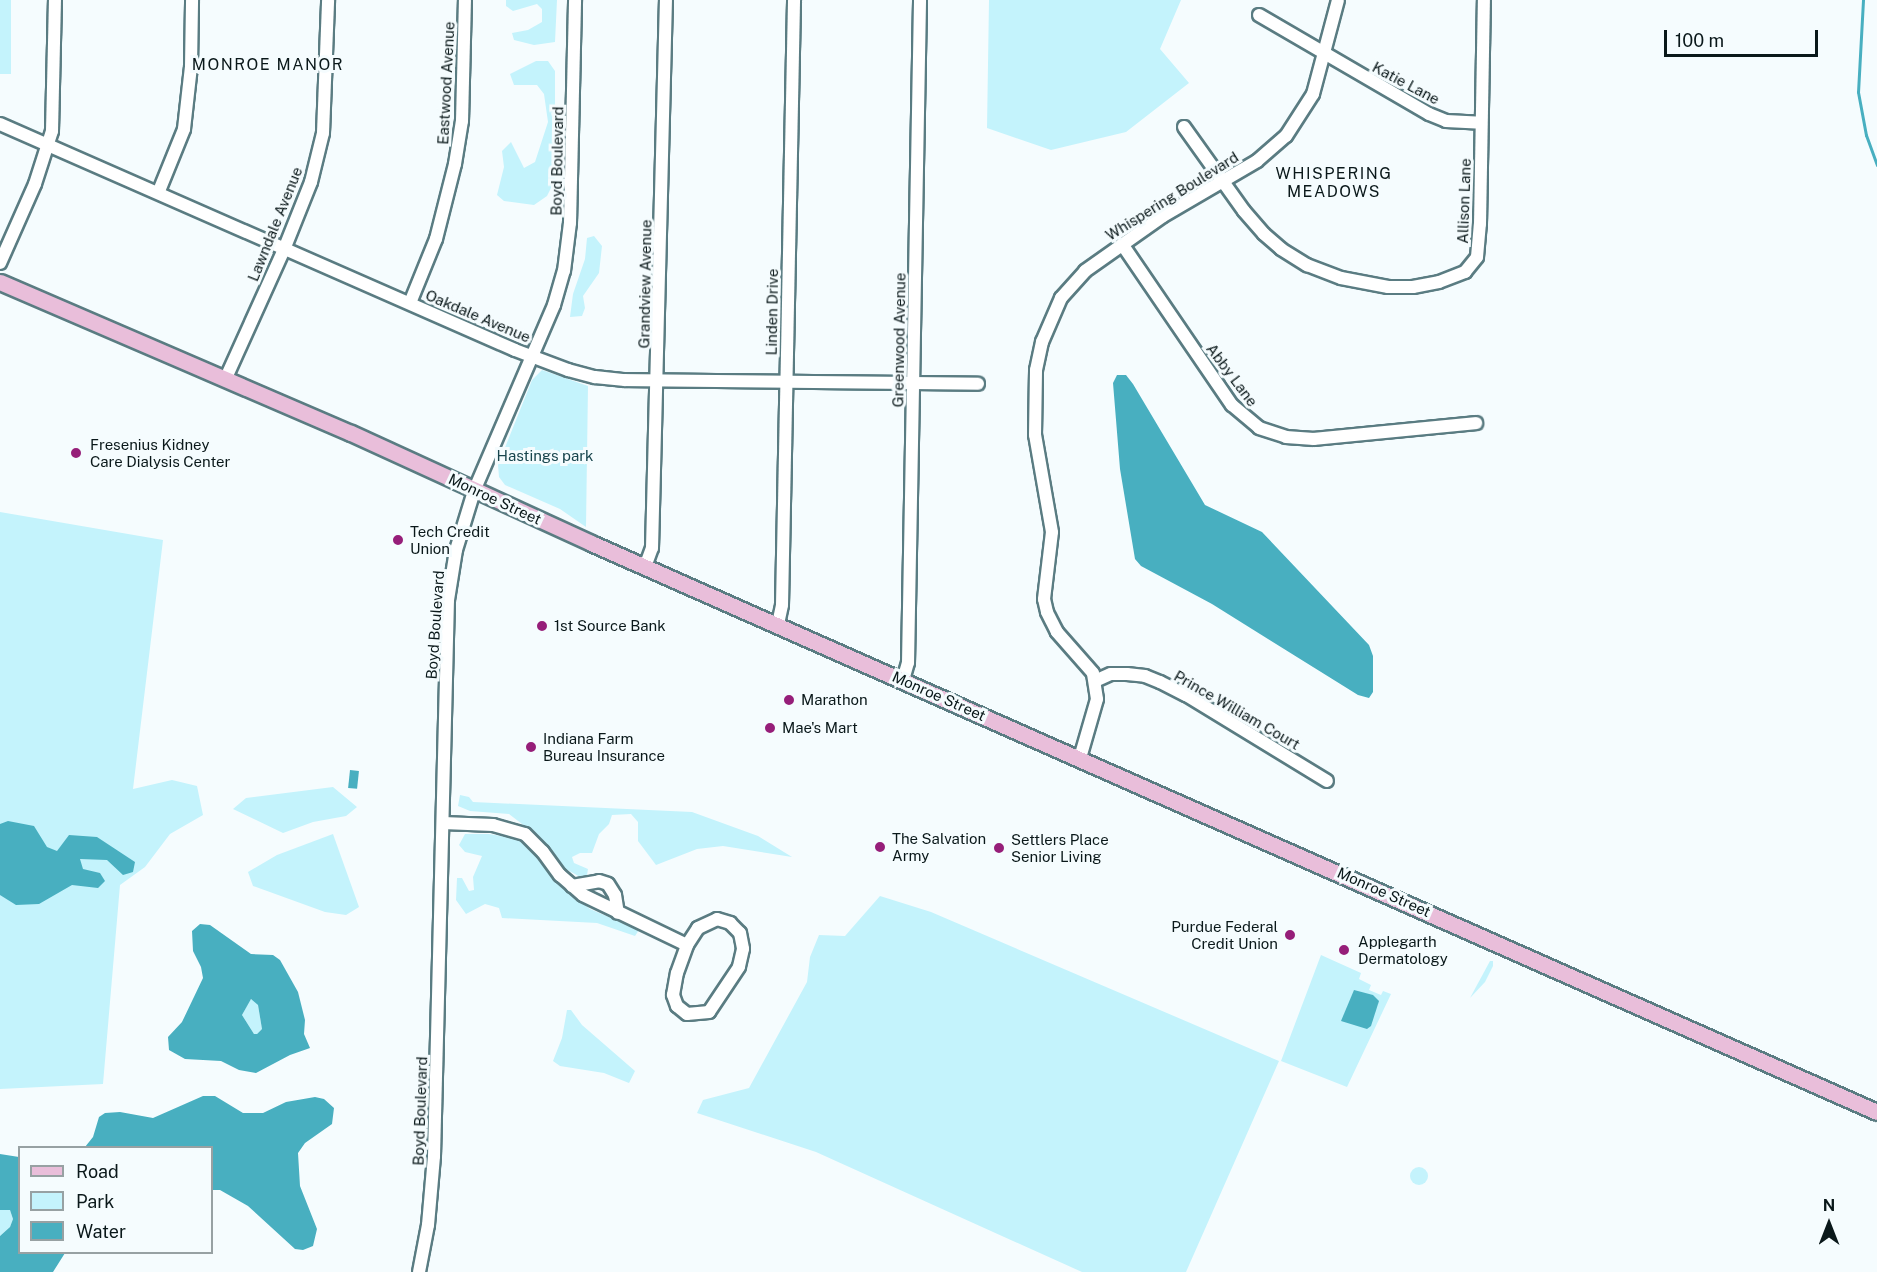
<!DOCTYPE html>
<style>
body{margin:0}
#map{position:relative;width:1877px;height:1272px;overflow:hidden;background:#f5fcfe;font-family:"Public Sans",sans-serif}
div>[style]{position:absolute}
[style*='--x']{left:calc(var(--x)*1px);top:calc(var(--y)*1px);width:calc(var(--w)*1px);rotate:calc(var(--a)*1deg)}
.green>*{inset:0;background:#c4f3fc;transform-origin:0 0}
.round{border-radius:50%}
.water>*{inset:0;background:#48afc0;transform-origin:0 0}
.stream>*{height:3px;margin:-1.5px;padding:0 1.5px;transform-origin:1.5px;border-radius:1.5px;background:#48afc0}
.roads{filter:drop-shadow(2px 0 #5a7c82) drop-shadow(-2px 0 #5a7c82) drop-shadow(0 2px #5a7c82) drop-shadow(0 -2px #5a7c82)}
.minor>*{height:12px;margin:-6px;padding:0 6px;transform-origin:6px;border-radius:6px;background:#fff}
.major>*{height:15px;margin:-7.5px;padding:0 7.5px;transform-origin:7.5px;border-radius:7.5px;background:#e9beda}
.dots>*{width:16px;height:16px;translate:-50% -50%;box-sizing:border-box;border:3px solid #f5fcfe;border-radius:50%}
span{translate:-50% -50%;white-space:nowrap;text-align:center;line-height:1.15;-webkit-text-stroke:6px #f5fcfe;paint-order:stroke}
.street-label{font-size:15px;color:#0a181a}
.poi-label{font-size:15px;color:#0a181a}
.left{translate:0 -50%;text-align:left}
.right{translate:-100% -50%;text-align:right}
.park-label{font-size:15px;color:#18454d}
.neighbourhood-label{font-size:16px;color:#0a181a;letter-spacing:1.5px}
.legend{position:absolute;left:18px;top:1146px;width:195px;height:108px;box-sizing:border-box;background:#f5fcfe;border:2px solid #97a1a3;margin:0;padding:8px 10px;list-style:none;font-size:18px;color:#0a181a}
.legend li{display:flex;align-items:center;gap:12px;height:30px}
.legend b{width:30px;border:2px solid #97a1a3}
.north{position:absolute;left:1799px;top:1194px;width:60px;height:60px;-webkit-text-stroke:4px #f5fcfe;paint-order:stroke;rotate:0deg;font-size:16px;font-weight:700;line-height:24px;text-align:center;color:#0a181a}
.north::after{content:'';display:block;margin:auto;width:21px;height:27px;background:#0a181a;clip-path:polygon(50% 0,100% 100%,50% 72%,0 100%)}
.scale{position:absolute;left:1664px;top:30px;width:154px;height:27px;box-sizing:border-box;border:3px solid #0a181a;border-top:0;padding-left:8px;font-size:18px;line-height:21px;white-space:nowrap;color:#0a181a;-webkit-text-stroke:4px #f5fcfe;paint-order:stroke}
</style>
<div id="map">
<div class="green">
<i style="left:0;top:0;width:11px;height:74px"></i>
<i style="clip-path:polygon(506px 0,557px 0,555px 42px,534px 45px,514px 40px,512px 33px,528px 30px,542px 22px,542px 9px,537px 4px,513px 11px,506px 6px)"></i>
<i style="clip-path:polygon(989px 0,1181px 0,1160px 49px,1189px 83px,1126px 132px,1051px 150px,987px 128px)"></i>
<i style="clip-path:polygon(536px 61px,548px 61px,555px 71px,555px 180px,547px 196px,534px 205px,504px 201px,497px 195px,504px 167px,502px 151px,511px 142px,524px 168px,535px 162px,548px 122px,544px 94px,537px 85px,514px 85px,510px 74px)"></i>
<i style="clip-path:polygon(594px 236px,602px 246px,599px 273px,583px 296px,585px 308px,582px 316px,570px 317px,573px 294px,585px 259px,587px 238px)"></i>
<i style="clip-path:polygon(542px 370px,588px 386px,586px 527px,560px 509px,505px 485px,499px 477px,498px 465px,532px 380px)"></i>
<i style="clip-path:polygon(0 512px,163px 540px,133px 789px,172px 780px,197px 786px,203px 815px,170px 834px,145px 867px,120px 885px,103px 1084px,0 1089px)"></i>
<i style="clip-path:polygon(333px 787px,357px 807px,346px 816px,313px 822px,283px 833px,233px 809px,246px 798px)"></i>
<i style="clip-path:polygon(460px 795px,469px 797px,473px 802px,692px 812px,758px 836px,792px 857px,723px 846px,697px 849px,656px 865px,638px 841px,638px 822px,631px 814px,612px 815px,609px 824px,599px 834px,592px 853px,580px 853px,572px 857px,574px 863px,588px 869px,587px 875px,582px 878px,564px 868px,555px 855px,522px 824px,509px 814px,470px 811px,458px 806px)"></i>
<i style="clip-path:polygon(333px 834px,359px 907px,346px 915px,325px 912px,253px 886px,248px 872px,277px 855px)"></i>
<i style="clip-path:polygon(465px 834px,489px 834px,519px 839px,537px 856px,556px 882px,590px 909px,639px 930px,635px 936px,597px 923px,502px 918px,499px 908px,485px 904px,466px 914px,456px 900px,457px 878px,462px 878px,469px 891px,474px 890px,473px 877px,482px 856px,465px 852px,459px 845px)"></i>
<i style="clip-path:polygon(880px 896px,931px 912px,1279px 1061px,1186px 1272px,1082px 1272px,816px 1152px,697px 1113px,703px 1100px,749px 1088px,807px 982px,810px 957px,819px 935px,845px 936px)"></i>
<i style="clip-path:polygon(1321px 955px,1361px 973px,1359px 979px,1371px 985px,1369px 990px,1381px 995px,1383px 991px,1391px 994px,1347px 1087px,1281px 1061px)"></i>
<i style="clip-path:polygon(1490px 961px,1493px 961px,1493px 966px,1485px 982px,1470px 998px)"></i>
<i style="clip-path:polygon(254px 999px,258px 1005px,262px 1029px,257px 1034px,254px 1034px,242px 1015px,250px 1000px)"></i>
<i style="clip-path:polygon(567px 1010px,571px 1010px,582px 1025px,635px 1071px,629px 1083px,604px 1073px,560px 1066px,553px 1061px,562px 1038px)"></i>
<i class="round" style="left:1410px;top:1167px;width:18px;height:18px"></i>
<i style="clip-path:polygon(0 1210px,10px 1210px,13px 1219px,10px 1227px,0 1236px)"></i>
</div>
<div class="water">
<i style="clip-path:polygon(1117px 375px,1126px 375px,1133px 384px,1205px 505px,1262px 532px,1369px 645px,1373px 656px,1373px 692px,1369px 698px,1358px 695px,1212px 604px,1141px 566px,1135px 559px,1120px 469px,1113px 383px)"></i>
<i style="left:350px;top:770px;width:9px;height:18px;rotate:6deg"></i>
<i style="clip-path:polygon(8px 821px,34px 826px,47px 847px,57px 851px,69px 835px,97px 837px,135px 862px,133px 872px,123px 875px,107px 860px,80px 859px,83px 869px,100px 873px,105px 881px,98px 888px,72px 885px,39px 904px,16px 905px,0 895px,0 824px)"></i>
<i style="clip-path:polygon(evenodd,200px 924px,210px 925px,251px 954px,273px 955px,280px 960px,298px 992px,305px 1020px,304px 1034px,310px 1048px,290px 1055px,256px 1073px,239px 1070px,221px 1061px,185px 1059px,169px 1050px,168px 1037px,182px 1022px,203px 978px,201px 967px,193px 951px,192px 931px,200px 924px,251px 999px,258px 1005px,262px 1029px,257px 1034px,254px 1034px,242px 1015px,251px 999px)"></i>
<i style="clip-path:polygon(1354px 990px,1373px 995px,1379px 1001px,1371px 1026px,1367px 1029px,1341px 1021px)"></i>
<i style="clip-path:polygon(203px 1096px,215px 1096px,243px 1113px,263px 1113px,286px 1102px,315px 1097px,324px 1099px,334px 1108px,332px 1124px,305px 1143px,298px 1153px,300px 1186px,317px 1229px,313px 1246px,303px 1250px,295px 1249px,248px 1206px,220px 1190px,212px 1190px,212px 1148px,85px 1147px,93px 1137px,99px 1117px,105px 1113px,120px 1112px,153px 1118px)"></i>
<i style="clip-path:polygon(0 1154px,19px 1157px,20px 1252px,65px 1253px,53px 1272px,0 1272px,0 1236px,10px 1227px,13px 1219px,10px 1210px,0 1210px)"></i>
</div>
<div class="stream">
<i style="--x:1863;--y:0;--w:92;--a:93.1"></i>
<i style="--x:1858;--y:92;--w:44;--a:79.5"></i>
<i style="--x:1866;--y:135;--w:32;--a:70"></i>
</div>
<div class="roads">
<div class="minor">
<i style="--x:1259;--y:15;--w:197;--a:30.2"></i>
<i style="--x:1429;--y:114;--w:18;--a:22"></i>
<i style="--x:1446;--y:121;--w:35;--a:3"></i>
<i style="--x:0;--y:124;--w:562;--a:23.69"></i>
<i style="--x:515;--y:350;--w:57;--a:20.7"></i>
<i style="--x:568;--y:370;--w:28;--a:15"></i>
<i style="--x:595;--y:377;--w:30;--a:6"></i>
<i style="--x:625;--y:380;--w:353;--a:0.6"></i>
<i style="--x:1184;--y:127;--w:103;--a:54.5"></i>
<i style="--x:1244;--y:211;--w:30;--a:49"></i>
<i style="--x:1264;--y:234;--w:23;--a:41"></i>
<i style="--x:1281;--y:249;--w:31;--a:32"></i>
<i style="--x:1307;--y:265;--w:36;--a:21"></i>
<i style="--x:1341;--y:278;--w:48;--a:10.8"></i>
<i style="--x:1388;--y:287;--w:25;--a:0"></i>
<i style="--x:1413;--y:287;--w:26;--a:-11"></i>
<i style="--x:1439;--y:282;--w:28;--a:-21"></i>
<i style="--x:1465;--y:272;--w:19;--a:-51"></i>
<i style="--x:1477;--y:257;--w:33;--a:-85"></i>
<i style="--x:1480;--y:224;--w:224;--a:-89"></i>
<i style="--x:159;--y:191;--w:67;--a:-68"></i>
<i style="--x:184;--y:129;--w:62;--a:-83.6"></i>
<i style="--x:191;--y:67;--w:67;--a:-89.1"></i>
<i style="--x:1122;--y:244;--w:195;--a:55.7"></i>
<i style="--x:1232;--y:405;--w:35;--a:40"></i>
<i style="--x:1259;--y:428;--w:28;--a:18"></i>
<i style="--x:1286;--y:437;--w:28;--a:4"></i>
<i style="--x:1314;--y:439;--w:163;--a:-5.6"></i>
<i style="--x:0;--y:263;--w:86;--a:-66.1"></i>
<i style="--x:35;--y:184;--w:56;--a:-72.2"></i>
<i style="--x:52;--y:131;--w:131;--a:-88.7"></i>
<i style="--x:410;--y:303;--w:69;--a:-67.9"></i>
<i style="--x:436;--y:239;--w:77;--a:-75.8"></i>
<i style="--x:455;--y:164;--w:44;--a:-80.8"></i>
<i style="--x:462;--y:121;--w:121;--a:-88.6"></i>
<i style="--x:225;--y:380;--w:146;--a:-65.7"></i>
<i style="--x:285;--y:247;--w:70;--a:-68.2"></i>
<i style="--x:311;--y:182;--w:50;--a:-76.2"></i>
<i style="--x:323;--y:133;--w:133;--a:-87.8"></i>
<i style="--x:645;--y:567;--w:20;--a:-70"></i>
<i style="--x:652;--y:548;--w:548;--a:-88.54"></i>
<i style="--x:778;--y:624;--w:19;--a:-78"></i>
<i style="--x:782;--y:605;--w:605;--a:-88.86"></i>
<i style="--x:903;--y:680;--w:18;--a:-74"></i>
<i style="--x:908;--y:663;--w:663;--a:-88.96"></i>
<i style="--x:1095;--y:681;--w:17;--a:-24"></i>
<i style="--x:1111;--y:674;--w:16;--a:0"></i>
<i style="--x:1127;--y:674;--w:18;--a:6"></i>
<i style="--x:1145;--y:676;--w:16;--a:22"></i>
<i style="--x:1160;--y:682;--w:29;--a:27"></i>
<i style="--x:1186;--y:695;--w:165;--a:31.4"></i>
<i style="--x:1080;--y:758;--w:61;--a:-73.9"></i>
<i style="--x:1097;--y:699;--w:26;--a:-99"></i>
<i style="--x:1093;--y:673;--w:55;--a:-131.3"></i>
<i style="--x:1057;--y:632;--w:22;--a:-117"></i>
<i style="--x:1047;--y:612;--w:13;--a:-103"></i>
<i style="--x:1044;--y:599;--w:67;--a:-83.2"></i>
<i style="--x:1052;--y:532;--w:98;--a:-99.9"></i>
<i style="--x:1035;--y:435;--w:65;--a:-89.1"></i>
<i style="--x:1036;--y:370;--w:29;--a:-78"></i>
<i style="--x:1042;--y:342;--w:48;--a:-66.6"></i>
<i style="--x:1061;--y:298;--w:36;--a:-48"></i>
<i style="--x:1085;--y:271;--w:95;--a:-35.2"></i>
<i style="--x:1163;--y:216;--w:109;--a:-30.3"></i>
<i style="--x:1257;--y:161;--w:38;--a:-41"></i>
<i style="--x:1286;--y:136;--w:50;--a:-57.3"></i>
<i style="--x:1313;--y:94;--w:97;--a:-75.1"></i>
<i style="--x:443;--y:823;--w:50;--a:2.3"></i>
<i style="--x:493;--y:825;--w:33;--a:16"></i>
<i style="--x:525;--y:834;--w:25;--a:45"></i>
<i style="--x:543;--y:852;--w:29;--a:54"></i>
<i style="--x:560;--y:875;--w:30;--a:41"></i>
<i style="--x:583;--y:895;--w:115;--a:25.7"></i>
<i style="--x:572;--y:886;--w:27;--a:-10"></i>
<i style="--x:599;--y:881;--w:9;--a:18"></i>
<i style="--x:608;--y:884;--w:13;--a:58"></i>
<i style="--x:615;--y:895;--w:18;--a:81"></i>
<i style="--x:717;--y:919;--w:14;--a:17"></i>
<i style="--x:730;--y:923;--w:14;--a:45"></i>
<i style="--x:740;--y:933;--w:16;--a:79"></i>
<i style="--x:743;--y:949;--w:18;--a:103"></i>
<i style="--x:739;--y:967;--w:54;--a:123.7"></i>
<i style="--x:709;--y:1012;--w:22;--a:175"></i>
<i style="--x:687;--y:1014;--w:13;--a:-141"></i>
<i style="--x:677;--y:1006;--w:12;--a:-110"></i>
<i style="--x:673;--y:995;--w:22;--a:-80"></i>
<i style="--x:677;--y:973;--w:30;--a:-70"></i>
<i style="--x:687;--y:945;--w:20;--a:-57"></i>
<i style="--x:698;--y:928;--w:21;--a:-25"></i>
<i style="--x:419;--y:1272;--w:48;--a:-79.2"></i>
<i style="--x:428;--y:1225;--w:69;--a:-85"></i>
<i style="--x:434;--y:1156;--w:556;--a:-88.56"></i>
<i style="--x:448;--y:600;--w:51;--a:-80.9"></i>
<i style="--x:456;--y:550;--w:62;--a:-73"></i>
<i style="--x:474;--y:491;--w:202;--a:-66.7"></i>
<i style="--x:554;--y:305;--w:35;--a:-74"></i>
<i style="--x:564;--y:271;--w:48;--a:-82.9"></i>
<i style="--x:570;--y:223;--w:223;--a:-88.7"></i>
</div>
<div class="major">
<i style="--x:0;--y:282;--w:382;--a:23.3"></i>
<i style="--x:351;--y:433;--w:264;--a:24.6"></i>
<i style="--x:591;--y:543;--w:1406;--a:23.87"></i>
</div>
</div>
<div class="dots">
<i style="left:76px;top:453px;background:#961e79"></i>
<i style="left:398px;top:540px;background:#961e79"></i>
<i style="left:542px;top:626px;background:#961e79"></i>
<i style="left:789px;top:700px;background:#961e79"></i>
<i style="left:770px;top:728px;background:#961e79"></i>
<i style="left:531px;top:747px;background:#961e79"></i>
<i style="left:880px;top:847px;background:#961e79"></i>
<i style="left:999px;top:848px;background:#961e79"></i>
<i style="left:1290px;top:935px;background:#961e79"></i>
<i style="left:1344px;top:950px;background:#961e79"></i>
</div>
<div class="street-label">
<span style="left:446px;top:83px;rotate:-87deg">Eastwood Avenue</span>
<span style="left:1406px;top:83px;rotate:28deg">Katie Lane</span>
<span style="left:557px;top:161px;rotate:-89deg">Boyd Boulevard</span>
<span style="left:1172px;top:196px;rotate:-32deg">Whispering Boulevard</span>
<span style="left:1464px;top:201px;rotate:-88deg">Allison Lane</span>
<span style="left:275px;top:224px;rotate:-68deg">Lawndale Avenue</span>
<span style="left:645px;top:284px;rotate:-89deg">Grandview Avenue</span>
<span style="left:772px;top:312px;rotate:-89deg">Linden Drive</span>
<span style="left:478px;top:316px;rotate:23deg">Oakdale Avenue</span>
<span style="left:899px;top:340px;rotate:-89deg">Greenwood Avenue</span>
<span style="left:1232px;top:375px;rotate:53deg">Abby Lane</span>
<span style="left:495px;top:499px;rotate:25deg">Monroe Street</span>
<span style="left:435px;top:625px;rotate:-86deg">Boyd Boulevard</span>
<span style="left:939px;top:696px;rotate:24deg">Monroe Street</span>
<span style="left:1237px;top:710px;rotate:30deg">Prince William Court</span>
<span style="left:1384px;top:892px;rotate:24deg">Monroe Street</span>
<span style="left:420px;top:1111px;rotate:-88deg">Boyd Boulevard</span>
</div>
<div class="poi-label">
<span class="left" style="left:90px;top:453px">Fresenius Kidney<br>Care Dialysis Center</span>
<span class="left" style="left:410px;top:540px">Tech Credit<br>Union</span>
<span class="left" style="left:554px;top:626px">1st Source Bank</span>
<span class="left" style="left:801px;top:700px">Marathon</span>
<span class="left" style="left:782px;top:728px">Mae's Mart</span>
<span class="left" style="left:543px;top:747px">Indiana Farm<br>Bureau Insurance</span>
<span class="left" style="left:892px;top:847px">The Salvation<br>Army</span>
<span class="left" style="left:1011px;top:848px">Settlers Place<br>Senior Living</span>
<span class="right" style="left:1278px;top:935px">Purdue Federal<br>Credit Union</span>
<span class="left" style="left:1358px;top:950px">Applegarth<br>Dermatology</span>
</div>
<div class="park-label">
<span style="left:545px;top:456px">Hastings park</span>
</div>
<div class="neighbourhood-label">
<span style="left:268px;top:65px">MONROE MANOR</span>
<span style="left:1334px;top:183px">WHISPERING<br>MEADOWS</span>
</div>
<ul class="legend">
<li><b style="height:8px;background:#e9beda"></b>Road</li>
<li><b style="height:16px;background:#c4f3fc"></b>Park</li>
<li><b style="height:16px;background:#48afc0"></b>Water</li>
</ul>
<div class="north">N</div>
<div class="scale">100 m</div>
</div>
